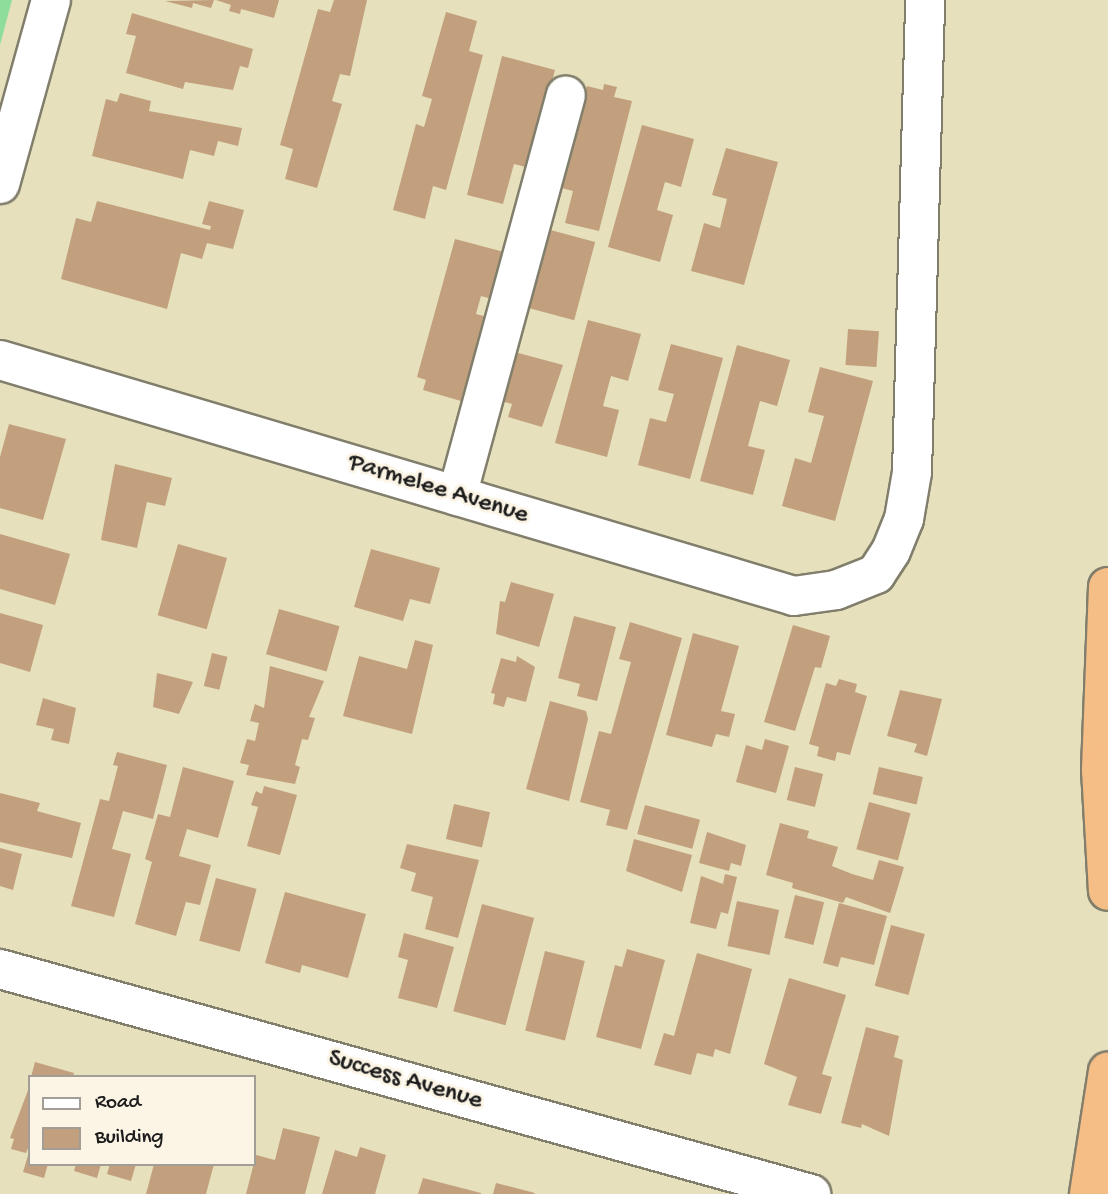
<!DOCTYPE html>
<style>
body{margin:0}
#map{position:relative;width:1108px;height:1194px;overflow:hidden;background:#e6e0bc;font-family:"Gochi Hand",sans-serif}
div>[style]{position:absolute}
[style*='--x']{left:calc(var(--x)*1px);top:calc(var(--y)*1px);width:calc(var(--w)*1px);rotate:calc(var(--a)*1deg)}
.green>*{inset:0;background:#8edd9b}
.building>*{inset:0;background:#c2a07d;transform-origin:0 0}
.roads{filter:drop-shadow(2px 0 #817e6c) drop-shadow(-2px 0 #817e6c) drop-shadow(0 2px #817e6c) drop-shadow(0 -2px #817e6c)}
.minor>*{height:38px;margin:-19px;padding:0 19px;transform-origin:19px;border-radius:19px;background:#fff}
.highway>*{height:38px;margin:-19px;padding:0 19px;transform-origin:19px;border-radius:19px;background:#f6be87}
span{translate:-50% -50%;white-space:nowrap;text-align:center;line-height:1.15;-webkit-text-stroke:6px #fcf5e5;paint-order:stroke}
.street-label{font-size:26px;color:#1c1c1c}
.legend{position:absolute;left:28px;top:1075px;width:228px;height:91px;box-sizing:border-box;background:#fcf5e5;border:2px solid #a29e95;margin:0;padding:9px 12px;list-style:none;font-size:21px;color:#1c1c1c}
.legend li{display:flex;align-items:center;gap:14px;height:35px}
.legend b{width:35px;border:2px solid #a29e95}
</style>
<div id="map">
<div class="green">
<i style="clip-path:polygon(0 0,12px 0,0 45px)"></i>
</div>
<div class="building">
<i style="clip-path:polygon(214px 0,211px 8px,193px 3px,192px 8px,165px 1px)"></i>
<i style="clip-path:polygon(216px 0,279px 0,274px 18px,241px 9px,240px 14px,229px 11px,231px 5px)"></i>
<i style="clip-path:polygon(334px 0,367px 0,350px 76px,340px 74px,332px 101px,342px 104px,317px 188px,285px 179px,293px 149px,280px 145px,318px 9px,330px 12px)"></i>
<i style="clip-path:polygon(446px 12px,477px 21px,469px 51px,483px 55px,446px 190px,433px 186px,425px 219px,393px 210px,416px 124px,424px 127px,432px 99px,422px 96px)"></i>
<i style="clip-path:polygon(132px 13px,253px 49px,248px 68px,240px 66px,233px 90px,185px 82px,183px 89px,126px 73px,136px 36px,126px 34px)"></i>
<i style="clip-path:polygon(502px 56px,555px 70px,530px 168px,514px 164px,503px 204px,467px 195px)"></i>
<i style="clip-path:polygon(604px 84px,617px 87px,614px 97px,632px 101px,599px 231px,565px 223px,573px 191px,554px 186px,587px 86px,603px 90px)"></i>
<i style="clip-path:polygon(120px 93px,151px 101px,149px 111px,242px 128px,238px 146px,218px 141px,214px 156px,190px 150px,183px 179px,92px 156px,106px 99px,117px 102px)"></i>
<i style="clip-path:polygon(642px 125px,694px 139px,681px 187px,665px 182px,657px 210px,673px 215px,660px 262px,608px 247px)"></i>
<i style="clip-path:polygon(726px 148px,778px 162px,744px 285px,691px 271px,704px 223px,720px 228px,727px 199px,712px 195px)"></i>
<i style="clip-path:polygon(97px 201px,210px 230px,211px 226px,202px 224px,209px 201px,244px 210px,233px 249px,207px 243px,202px 259px,181px 253px,167px 309px,61px 279px,76px 218px,91px 222px)"></i>
<i style="left:543px;top:228px;width:54px;height:81px;rotate:15deg"></i>
<i style="clip-path:polygon(455px 239px,508px 253px,495px 300px,481px 296px,476px 314px,492px 318px,472px 391px,464px 389px,461px 401px,423px 390px,426px 380px,417px 377px)"></i>
<i style="clip-path:polygon(588px 320px,641px 334px,628px 381px,611px 376px,603px 406px,619px 410px,607px 457px,555px 443px)"></i>
<i style="left:848px;top:329px;width:31px;height:36px;rotate:4deg"></i>
<i style="clip-path:polygon(671px 344px,723px 358px,690px 479px,638px 465px,650px 418px,666px 422px,674px 394px,658px 390px)"></i>
<i style="clip-path:polygon(737px 345px,790px 360px,777px 406px,760px 401px,748px 446px,765px 450px,753px 495px,700px 481px)"></i>
<i style="clip-path:polygon(511px 351px,563px 365px,542px 427px,508px 417px,512px 404px,498px 400px)"></i>
<i style="clip-path:polygon(820px 367px,873px 381px,835px 521px,782px 506px,795px 458px,811px 463px,824px 416px,808px 412px)"></i>
<i style="clip-path:polygon(9px 424px,66px 439px,43px 520px,0 508px,0 457px)"></i>
<i style="clip-path:polygon(115px 464px,172px 478px,165px 506px,147px 502px,137px 548px,101px 540px)"></i>
<i style="clip-path:polygon(0 534px,70px 554px,55px 605px,0 589px)"></i>
<i style="left:178px;top:544px;width:51px;height:74px;rotate:16deg"></i>
<i style="clip-path:polygon(371px 549px,440px 568px,430px 604px,410px 599px,403px 621px,354px 607px)"></i>
<i style="clip-path:polygon(511px 582px,554px 594px,539px 647px,496px 634px,500px 601px,505px 602px)"></i>
<i style="left:279px;top:609px;width:63px;height:47px;rotate:16deg"></i>
<i style="clip-path:polygon(0 613px,43px 625px,30px 672px,0 663px)"></i>
<i style="clip-path:polygon(574px 616px,616px 627px,597px 701px,577px 696px,580px 684px,558px 678px)"></i>
<i style="clip-path:polygon(630px 622px,682px 638px,627px 830px,606px 825px,610px 810px,580px 802px,599px 731px,611px 734px,631px 662px,619px 659px)"></i>
<i style="clip-path:polygon(793px 625px,830px 636px,821px 668px,815px 667px,795px 731px,764px 722px)"></i>
<i style="clip-path:polygon(693px 633px,739px 646px,721px 711px,735px 714px,729px 737px,716px 734px,712px 747px,666px 735px)"></i>
<i style="clip-path:polygon(415px 640px,433px 645px,412px 734px,343px 716px,359px 656px,407px 669px)"></i>
<i style="left:212px;top:653px;width:16px;height:34px;rotate:14deg"></i>
<i style="clip-path:polygon(517px 656px,535px 667px,526px 702px,507px 697px,504px 707px,493px 704px,495px 694px,491px 693px,501px 658px,516px 662px)"></i>
<i style="clip-path:polygon(270px 666px,324px 681px,309px 717px,315px 718px,308px 740px,302px 739px,295px 765px,300px 767px,295px 784px,246px 775px,249px 765px,240px 763px,247px 739px,255px 741px,259px 723px,250px 721px,255px 704px,264px 708px)"></i>
<i style="clip-path:polygon(157px 673px,193px 682px,179px 714px,153px 707px)"></i>
<i style="clip-path:polygon(839px 679px,857px 684px,855px 692px,867px 696px,850px 755px,837px 752px,835px 761px,817px 756px,819px 747px,809px 744px,826px 683px,836px 686px)"></i>
<i style="clip-path:polygon(900px 690px,942px 699px,927px 756px,914px 752px,917px 744px,887px 736px)"></i>
<i style="clip-path:polygon(43px 698px,76px 708px,69px 744px,51px 740px,54px 729px,36px 725px)"></i>
<i style="clip-path:polygon(550px 701px,586px 711px,588px 719px,569px 801px,526px 789px)"></i>
<i style="clip-path:polygon(765px 739px,789px 746px,776px 793px,736px 782px,746px 745px,762px 750px)"></i>
<i style="clip-path:polygon(117px 752px,167px 765px,153px 819px,123px 811px,112px 849px,131px 854px,114px 917px,71px 906px,100px 799px,109px 801px,118px 766px,113px 765px)"></i>
<i style="clip-path:polygon(183px 767px,234px 781px,218px 838px,187px 829px,179px 856px,211px 865px,200px 905px,186px 902px,176px 936px,135px 924px,152px 862px,145px 859px,158px 814px,170px 817px)"></i>
<i style="left:795px;top:767px;width:29px;height:34px;rotate:14deg"></i>
<i style="left:879px;top:767px;width:45px;height:28px;rotate:13deg"></i>
<i style="clip-path:polygon(264px 786px,297px 795px,280px 855px,247px 846px,258px 807px,251px 805px,256px 791px,262px 794px)"></i>
<i style="clip-path:polygon(0 793px,40px 803px,37px 811px,81px 823px,72px 858px,0 842px)"></i>
<i style="left:869px;top:802px;width:43px;height:49px;rotate:15deg"></i>
<i style="left:454px;top:804px;width:37px;height:36px;rotate:13deg"></i>
<i style="left:645px;top:805px;width:57px;height:30px;rotate:15deg"></i>
<i style="clip-path:polygon(780px 823px,809px 831px,807px 838px,838px 847px,832px 866px,852px 874px,873px 880px,879px 860px,904px 867px,890px 913px,846px 897px,843px 903px,792px 888px,793px 883px,766px 875px)"></i>
<i style="clip-path:polygon(707px 832px,746px 845px,741px 866px,731px 863px,729px 871px,699px 863px)"></i>
<i style="clip-path:polygon(634px 839px,692px 855px,682px 892px,626px 871px)"></i>
<i style="clip-path:polygon(407px 844px,479px 860px,458px 938px,425px 929px,433px 897px,411px 891px,416px 873px,400px 868px)"></i>
<i style="clip-path:polygon(0 848px,22px 854px,13px 890px,0 886px)"></i>
<i style="clip-path:polygon(725px 874px,737px 877px,728px 914px,721px 912px,716px 929px,690px 923px,701px 876px,723px 884px)"></i>
<i style="left:216px;top:878px;width:42px;height:65px;rotate:15deg"></i>
<i style="clip-path:polygon(285px 892px,366px 914px,348px 978px,302px 965px,300px 973px,265px 963px)"></i>
<i style="left:795px;top:895px;width:30px;height:44px;rotate:14deg"></i>
<i style="left:737px;top:901px;width:43px;height:46px;rotate:12deg"></i>
<i style="clip-path:polygon(839px 903px,887px 916px,874px 965px,841px 957px,838px 967px,823px 963px)"></i>
<i style="left:482px;top:904px;width:54px;height:111px;rotate:15deg"></i>
<i style="left:891px;top:925px;width:35px;height:63px;rotate:15deg"></i>
<i style="clip-path:polygon(404px 933px,454px 947px,437px 1008px,398px 998px,408px 960px,398px 957px)"></i>
<i style="clip-path:polygon(627px 949px,665px 960px,641px 1049px,596px 1037px,615px 965px,622px 967px)"></i>
<i style="left:545px;top:951px;width:41px;height:82px;rotate:14deg"></i>
<i style="clip-path:polygon(697px 953px,752px 969px,730px 1054px,715px 1049px,713px 1057px,697px 1053px,691px 1075px,654px 1065px,664px 1033px,674px 1036px)"></i>
<i style="clip-path:polygon(789px 978px,846px 995px,822px 1074px,832px 1077px,821px 1114px,788px 1105px,797px 1077px,764px 1064px)"></i>
<i style="clip-path:polygon(866px 1027px,899px 1036px,894px 1057px,903px 1060px,889px 1136px,862px 1124px,861px 1128px,841px 1123px)"></i>
<i style="clip-path:polygon(35px 1062px,74px 1073px,73px 1077px,31px 1077px)"></i>
<i style="clip-path:polygon(30px 1085px,30px 1143px,26px 1153px,11px 1149px,14px 1139px,10px 1138px)"></i>
<i style="clip-path:polygon(283px 1128px,320px 1137px,305px 1194px,246px 1194px,256px 1155px,275px 1160px)"></i>
<i style="clip-path:polygon(360px 1147px,386px 1155px,375px 1194px,322px 1194px,335px 1150px,357px 1157px)"></i>
<i style="clip-path:polygon(29px 1152px,30px 1164px,48px 1164px,44px 1178px,23px 1172px)"></i>
<i style="clip-path:polygon(76px 1164px,101px 1164px,97px 1178px,74px 1171px)"></i>
<i style="clip-path:polygon(110px 1164px,136px 1164px,131px 1181px,107px 1174px)"></i>
<i style="clip-path:polygon(154px 1164px,214px 1164px,206px 1194px,146px 1194px)"></i>
<i style="clip-path:polygon(423px 1178px,481px 1193px,481px 1194px,418px 1194px)"></i>
<i style="clip-path:polygon(496px 1183px,535px 1193px,534px 1194px,493px 1194px)"></i>
</div>
<div class="roads">
<div class="minor">
<i style="--x:0;--y:184;--w:191;--a:-74.5"></i>
<i style="--x:0;--y:360;--w:828;--a:16.55"></i>
<i style="--x:794;--y:596;--w:42;--a:-8.1"></i>
<i style="--x:836;--y:590;--w:43;--a:-21.8"></i>
<i style="--x:876;--y:574;--w:27;--a:-57"></i>
<i style="--x:891;--y:551;--w:35;--a:-68"></i>
<i style="--x:904;--y:519;--w:48;--a:-80.3"></i>
<i style="--x:912;--y:472;--w:472;--a:-88.4"></i>
<i style="--x:457;--y:496;--w:415;--a:-74.8"></i>
<i style="--x:0;--y:969;--w:842;--a:15.51"></i>
</div>
<div class="highway">
<i style="--x:1108;--y:587;--w:183;--a:92.2"></i>
<i style="--x:1101;--y:770;--w:121;--a:86.7"></i>
<i style="--x:1089;--y:1194;--w:124;--a:-81.2"></i>
</div>
</div>
<div class="street-label">
<span style="left:438px;top:490px;rotate:17deg">Parmelee Avenue</span>
<span style="left:405px;top:1081px;rotate:16deg">Success Avenue</span>
</div>
<ul class="legend">
<li><b style="height:9px;background:#fff"></b>Road</li>
<li><b style="height:19px;background:#c2a07d"></b>Building</li>
</ul>
</div>
